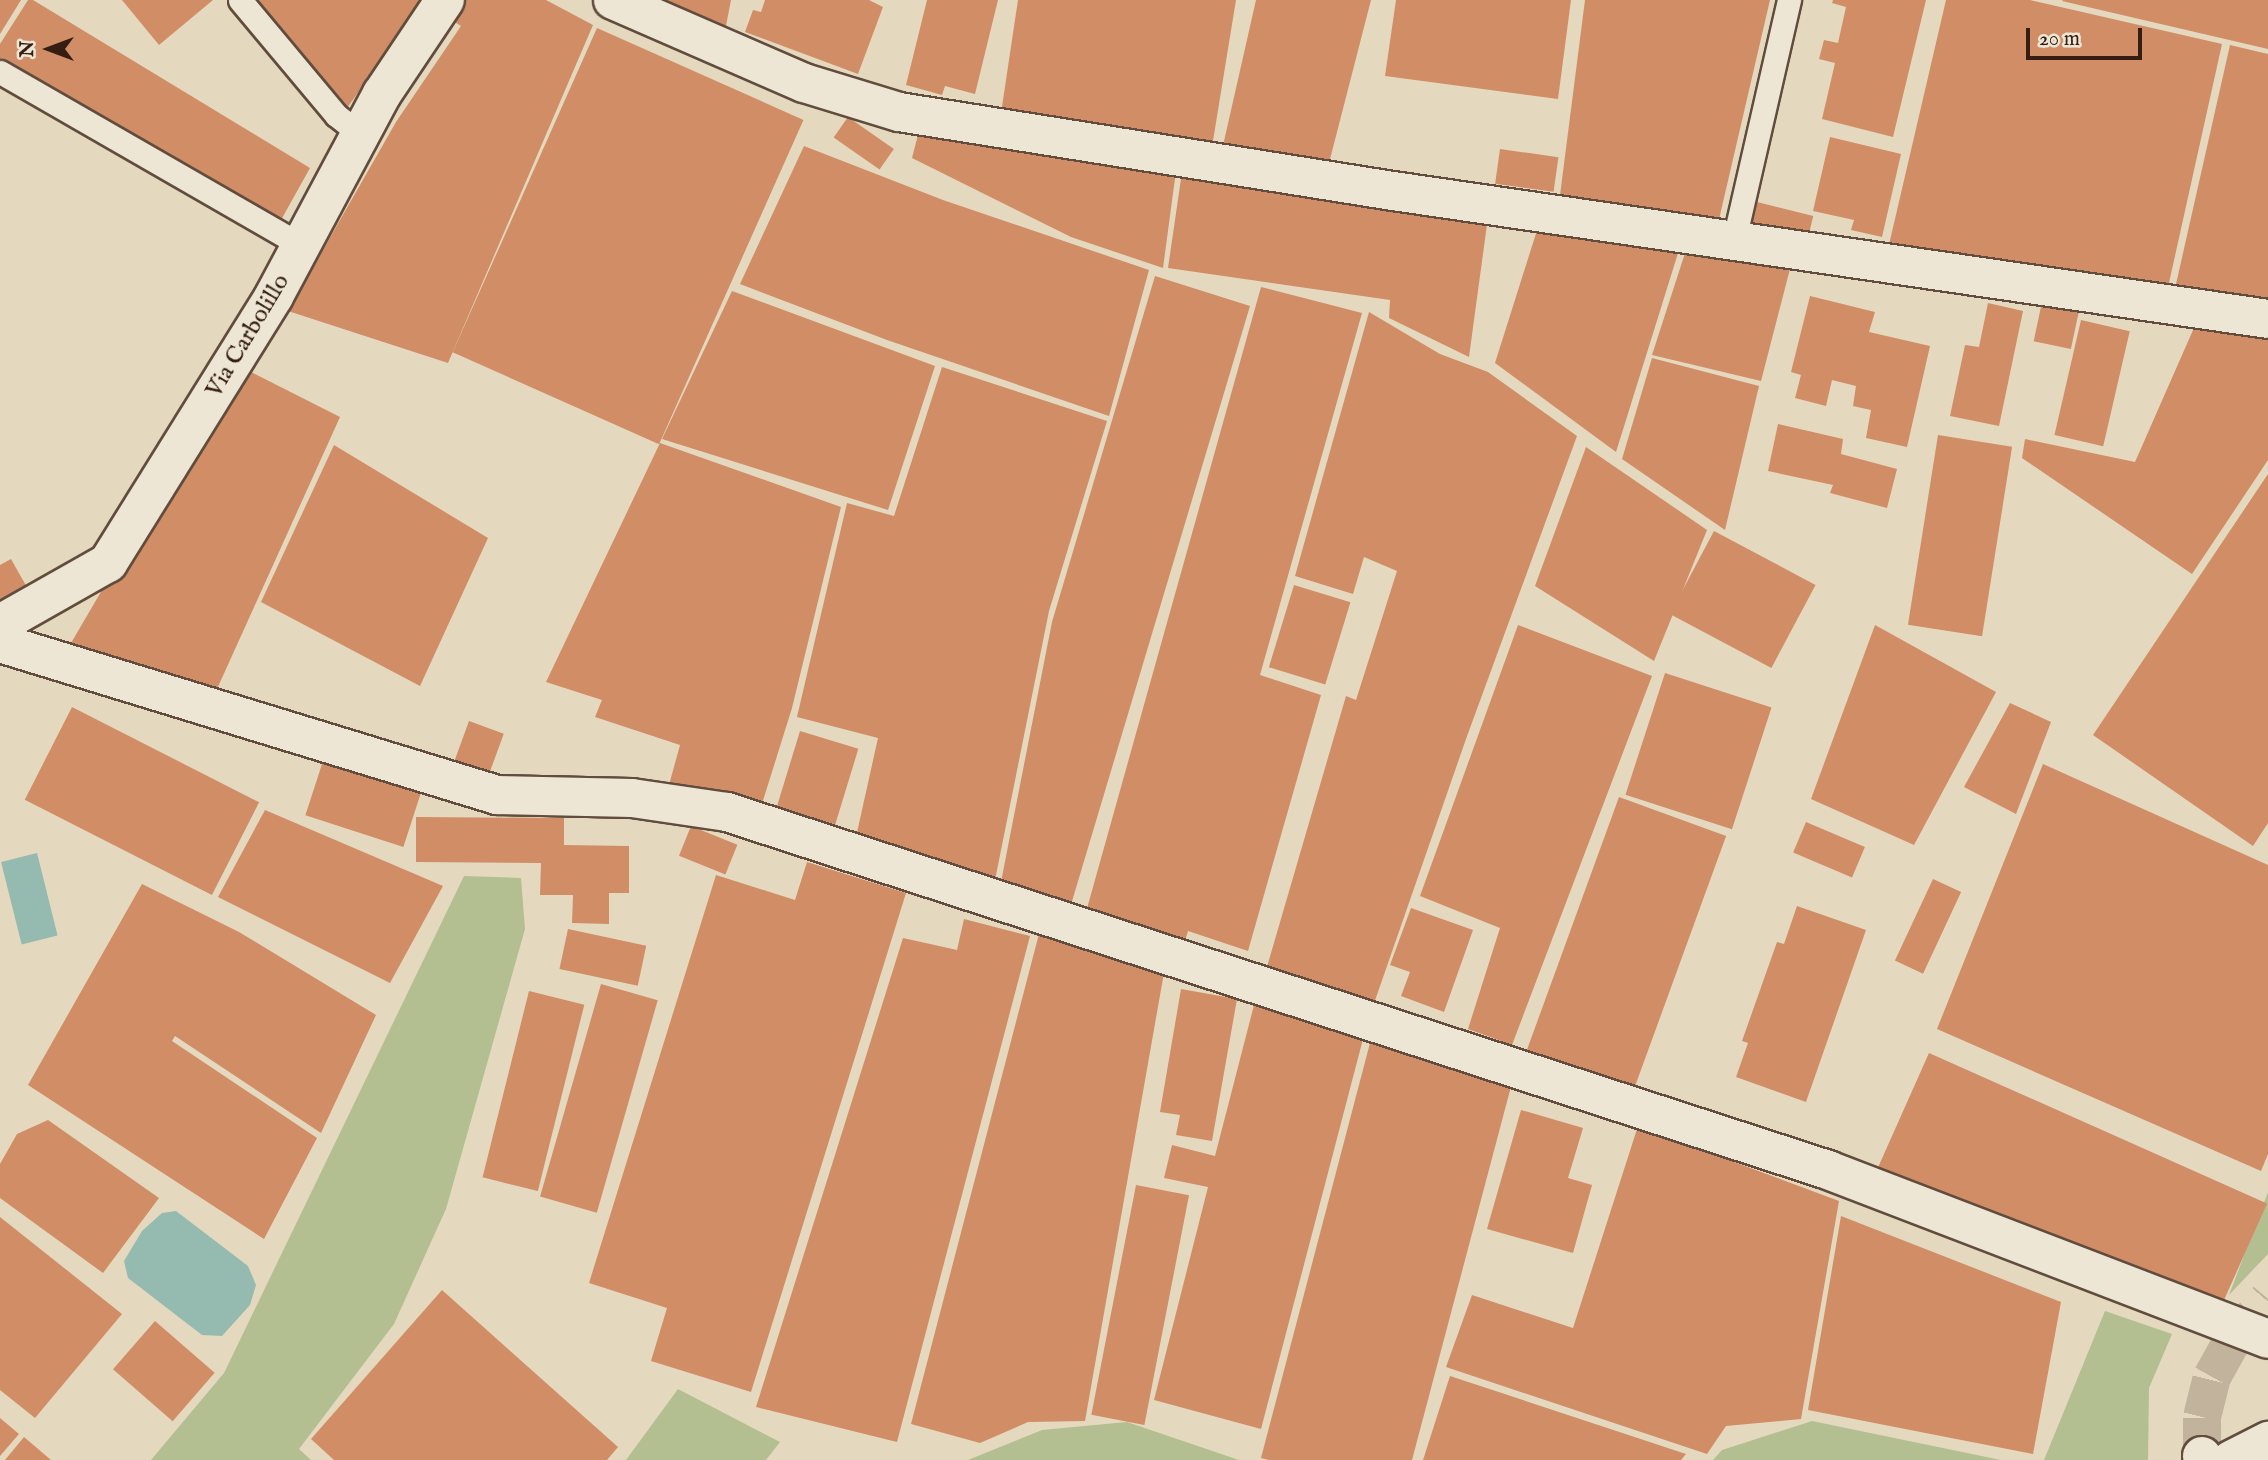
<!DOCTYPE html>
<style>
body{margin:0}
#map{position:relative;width:2268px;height:1460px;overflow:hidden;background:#e4d9be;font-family:"IM FELL English",serif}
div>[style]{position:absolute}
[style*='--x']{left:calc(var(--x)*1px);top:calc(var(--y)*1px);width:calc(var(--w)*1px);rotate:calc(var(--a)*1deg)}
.green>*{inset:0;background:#b4bf91}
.water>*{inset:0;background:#95baaf;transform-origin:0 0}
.building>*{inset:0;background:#d08d66;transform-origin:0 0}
.minor-tunnel>*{height:38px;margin-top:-19px;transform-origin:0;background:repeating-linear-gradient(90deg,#c1b39c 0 38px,transparent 0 57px)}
.roads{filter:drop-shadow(2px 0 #614c3d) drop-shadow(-2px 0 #614c3d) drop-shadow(0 2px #614c3d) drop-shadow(0 -2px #614c3d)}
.service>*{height:23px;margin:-11.5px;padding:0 11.5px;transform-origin:11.5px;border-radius:11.5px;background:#ede6d5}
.minor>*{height:38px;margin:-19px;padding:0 19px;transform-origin:19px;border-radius:19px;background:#ede6d5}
span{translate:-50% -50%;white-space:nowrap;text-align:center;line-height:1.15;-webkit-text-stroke:5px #ede6d5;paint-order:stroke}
.street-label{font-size:24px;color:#351d12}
.north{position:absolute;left:14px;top:14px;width:70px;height:70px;-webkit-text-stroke:5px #ede6d5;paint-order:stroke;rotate:270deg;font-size:19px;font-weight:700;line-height:28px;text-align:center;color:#351d12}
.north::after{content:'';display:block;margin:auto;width:24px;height:32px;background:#351d12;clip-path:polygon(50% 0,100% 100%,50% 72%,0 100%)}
.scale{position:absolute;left:2026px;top:28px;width:116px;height:32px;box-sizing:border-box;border:4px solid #351d12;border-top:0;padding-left:9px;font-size:21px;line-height:24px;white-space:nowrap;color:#351d12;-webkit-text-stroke:5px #ede6d5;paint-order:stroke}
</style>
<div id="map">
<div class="green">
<i style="clip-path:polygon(464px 876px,521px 878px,525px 929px,446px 1209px,394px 1324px,299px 1449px,311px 1460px,151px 1460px,224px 1373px)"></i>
<i style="clip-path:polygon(2268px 1192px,2268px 1254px,2229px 1295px)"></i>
<i style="clip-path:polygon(2105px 1311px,2172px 1334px,2149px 1388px,2148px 1460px,2044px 1460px)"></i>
<i style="clip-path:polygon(678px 1389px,780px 1442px,766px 1460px,626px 1460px)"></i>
<i style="clip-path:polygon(1812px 1421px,2001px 1460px,1713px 1460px,1722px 1450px)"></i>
<i style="clip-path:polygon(1127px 1422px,1239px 1460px,968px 1460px,1042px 1430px)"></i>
</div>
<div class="water">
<i style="left:37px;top:853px;width:85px;height:37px;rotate:76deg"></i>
<i style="clip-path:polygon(176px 1211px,248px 1266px,256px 1285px,250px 1305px,222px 1336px,202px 1335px,128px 1278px,124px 1261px,142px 1231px,162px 1213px)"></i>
</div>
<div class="building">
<i style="clip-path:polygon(0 0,21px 0,0 34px)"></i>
<i style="clip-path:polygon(28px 0,33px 0,310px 168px,281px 220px,0 60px,0 44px)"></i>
<i style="clip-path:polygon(122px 0,213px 0,159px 45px)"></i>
<i style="clip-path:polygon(252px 0,423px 0,345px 111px)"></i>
<i style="clip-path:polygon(464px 0,546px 0,593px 25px,448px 363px,288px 311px,396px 122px,461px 26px,450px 19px)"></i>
<i style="clip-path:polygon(655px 0,731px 0,725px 31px)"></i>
<i style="clip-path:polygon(765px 0,869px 0,883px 7px,858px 74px,745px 32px,753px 10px,761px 12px)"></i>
<i style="clip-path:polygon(927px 0,998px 0,975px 94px,945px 86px,942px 95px,906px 85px)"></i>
<i style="clip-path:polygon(1018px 0,1236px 0,1211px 153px,1000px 120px)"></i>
<i style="clip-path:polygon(1256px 0,1371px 0,1328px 167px,1222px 150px)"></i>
<i style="clip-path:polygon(1396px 0,1571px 0,1558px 99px,1385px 76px)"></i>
<i style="clip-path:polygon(1585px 0,1770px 0,1717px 228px,1559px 203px)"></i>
<i style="clip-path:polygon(1833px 0,1926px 0,1893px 137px,1822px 119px,1835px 63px,1819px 59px,1824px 40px,1838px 43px,1846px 7px,1832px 3px)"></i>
<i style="clip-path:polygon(1946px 0,2030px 0,2222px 44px,2167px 292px,1888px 249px)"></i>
<i style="clip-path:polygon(2063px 0,2268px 0,2268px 49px,2062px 1px)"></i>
<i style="left:597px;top:28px;width:226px;height:355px;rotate:24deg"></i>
<i style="clip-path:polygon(2230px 45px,2268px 54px,2268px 307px,2174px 293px)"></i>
<i style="left:848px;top:117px;width:56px;height:25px;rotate:35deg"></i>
<i style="clip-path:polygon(919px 131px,1176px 171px,1163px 268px,1071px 237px,912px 158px)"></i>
<i style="clip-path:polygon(1830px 137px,1901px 154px,1882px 237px,1851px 230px,1854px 220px,1813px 211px)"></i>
<i style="clip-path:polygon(804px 146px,943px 200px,1149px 270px,1109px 416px,887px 340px,740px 284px)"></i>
<i style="left:1500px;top:149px;width:59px;height:35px;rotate:8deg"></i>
<i style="clip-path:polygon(1182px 172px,1488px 217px,1469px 357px,1389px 318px,1390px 300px,1168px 268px)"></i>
<i style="left:1757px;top:202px;width:58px;height:28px;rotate:14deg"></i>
<i style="clip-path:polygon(1539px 224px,1679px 250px,1616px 452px,1495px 363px)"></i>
<i style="clip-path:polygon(1686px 250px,1791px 265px,1761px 381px,1652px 355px)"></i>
<i style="clip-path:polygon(1155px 276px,1250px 306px,1070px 908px,1000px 887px,1052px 622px)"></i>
<i style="clip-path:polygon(1261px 287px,1362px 313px,1260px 675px,1321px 695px,1248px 951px,1188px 931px,1185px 941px,1086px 912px)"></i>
<i style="clip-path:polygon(732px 291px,935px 366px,888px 510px,662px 439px)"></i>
<i style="clip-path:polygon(1810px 296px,1875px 312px,1869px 332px,1930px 346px,1907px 447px,1866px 438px,1871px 410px,1853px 406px,1856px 386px,1832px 380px,1826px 406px,1795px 398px,1801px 375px,1791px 372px)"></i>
<i style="left:2042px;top:302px;width:38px;height:40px;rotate:12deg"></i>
<i style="clip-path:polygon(1988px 303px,2023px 311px,1999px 426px,1950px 416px,1965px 345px,1979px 347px)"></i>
<i style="clip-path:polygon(1369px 312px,1440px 354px,1488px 372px,1577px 436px,1466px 739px,1371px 1012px,1264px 977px,1346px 696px,1356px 700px,1397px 571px,1364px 557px,1353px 594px,1295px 576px)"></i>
<i style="left:2081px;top:320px;width:50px;height:118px;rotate:13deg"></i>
<i style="clip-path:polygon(2197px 321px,2268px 335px,2268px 460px,2192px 574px,2022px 458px,2025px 439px,2135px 462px)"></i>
<i style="clip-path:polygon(1652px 358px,1759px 386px,1725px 530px,1622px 459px)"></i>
<i style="clip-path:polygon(942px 367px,1107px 421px,1049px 611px,994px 885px,854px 846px,878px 738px,797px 717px,847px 503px,894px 516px)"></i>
<i style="clip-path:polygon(247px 370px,340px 417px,212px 700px,64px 655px,112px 573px)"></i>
<i style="clip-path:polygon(1778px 424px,1843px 439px,1841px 454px,1897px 469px,1887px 508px,1830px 493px,1833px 485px,1768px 471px)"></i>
<i style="left:1938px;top:435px;width:75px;height:192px;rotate:9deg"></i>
<i style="clip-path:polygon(660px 443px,841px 507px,792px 708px,761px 807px,669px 785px,680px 745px,595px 717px,602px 700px,546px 682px)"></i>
<i style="clip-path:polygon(334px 445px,488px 538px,420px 686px,261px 602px)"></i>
<i style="clip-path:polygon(1586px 447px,1707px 530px,1654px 661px,1535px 586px)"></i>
<i style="clip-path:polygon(2268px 474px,2268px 823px,2253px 846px,2093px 735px)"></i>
<i style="left:1714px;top:531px;width:115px;height:94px;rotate:28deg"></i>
<i style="clip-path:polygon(11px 559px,33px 598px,0 617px,0 565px)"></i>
<i style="left:1294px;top:585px;width:59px;height:86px;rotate:17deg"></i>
<i style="clip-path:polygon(1518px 625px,1652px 676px,1512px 1045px,1468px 1029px,1500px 928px,1420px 896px)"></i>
<i style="clip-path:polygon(1875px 625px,1996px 692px,1914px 845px,1811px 799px)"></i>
<i style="left:1665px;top:673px;width:112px;height:128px;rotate:18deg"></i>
<i style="clip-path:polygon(2010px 703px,2051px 722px,2016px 814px,1964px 787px)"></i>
<i style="left:72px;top:707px;width:210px;height:104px;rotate:27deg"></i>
<i style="left:469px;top:721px;width:37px;height:51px;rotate:20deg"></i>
<i style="left:800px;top:731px;width:61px;height:79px;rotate:17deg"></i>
<i style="left:323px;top:761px;width:103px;height:57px;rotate:18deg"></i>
<i style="clip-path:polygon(2043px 764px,2268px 865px,2268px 1154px,2261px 1171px,1937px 1029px)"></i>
<i style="left:1619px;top:797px;width:114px;height:272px;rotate:20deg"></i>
<i style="clip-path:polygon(265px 810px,443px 886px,390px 983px,218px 897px)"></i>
<i style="clip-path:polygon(416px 817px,564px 818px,564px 845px,629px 846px,629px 893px,609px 893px,609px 924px,572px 923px,573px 895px,540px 895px,541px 863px,416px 862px)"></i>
<i style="left:1806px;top:822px;width:64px;height:33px;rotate:23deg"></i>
<i style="left:691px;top:826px;width:50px;height:32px;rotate:22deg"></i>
<i style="clip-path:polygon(807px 862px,906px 893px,751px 1392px,651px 1361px,667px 1308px,589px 1283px,716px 875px,795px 900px)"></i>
<i style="left:1933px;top:879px;width:31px;height:90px;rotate:25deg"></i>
<i style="clip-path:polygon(142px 884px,239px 932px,376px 1015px,321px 1133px,175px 1036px,172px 1041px,317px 1138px,264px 1239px,28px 1085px)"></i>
<i style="clip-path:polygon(1797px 906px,1866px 930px,1806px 1102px,1736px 1077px,1748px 1043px,1742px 1041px,1777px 942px,1784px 944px)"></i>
<i style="clip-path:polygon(1411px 908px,1473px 930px,1444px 1012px,1401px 996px,1410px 972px,1390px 965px)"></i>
<i style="clip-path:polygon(964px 919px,1030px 936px,897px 1442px,756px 1407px,903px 938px,957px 950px)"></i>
<i style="left:568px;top:929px;width:80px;height:41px;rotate:12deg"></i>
<i style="clip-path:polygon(1040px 930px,1165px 967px,1085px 1421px,1028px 1422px,980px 1443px,911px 1424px)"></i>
<i style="left:601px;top:984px;width:59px;height:221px;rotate:16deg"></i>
<i style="clip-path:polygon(1181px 989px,1237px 999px,1212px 1141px,1176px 1135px,1180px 1115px,1160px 1112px)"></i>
<i style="left:529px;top:991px;width:57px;height:192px;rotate:14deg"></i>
<i style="clip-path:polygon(1254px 1005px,1363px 1039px,1261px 1429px,1154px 1400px,1208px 1187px,1164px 1178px,1172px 1145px,1215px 1156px)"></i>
<i style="clip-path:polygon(1370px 1043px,1513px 1079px,1412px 1460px,1269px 1460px,1261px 1458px)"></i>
<i style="left:1929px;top:1053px;width:370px;height:135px;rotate:24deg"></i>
<i style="clip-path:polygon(1521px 1110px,1583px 1128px,1568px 1178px,1592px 1185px,1573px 1253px,1487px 1229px)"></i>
<i style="clip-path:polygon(48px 1120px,159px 1198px,103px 1273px,0 1198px,0 1164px,17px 1134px)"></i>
<i style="clip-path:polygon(1638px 1126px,1839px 1201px,1801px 1419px,1726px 1426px,1707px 1454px,1446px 1367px,1472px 1295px,1573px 1328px)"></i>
<i style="left:1136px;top:1185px;width:54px;height:234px;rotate:11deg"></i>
<i style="clip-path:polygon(1841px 1216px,2061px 1302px,2033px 1454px,1808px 1410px)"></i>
<i style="clip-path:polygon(0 1217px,122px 1314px,35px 1418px,0 1390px)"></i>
<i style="clip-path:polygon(442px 1290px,618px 1447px,607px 1460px,334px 1460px,311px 1439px)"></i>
<i style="left:155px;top:1321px;width:79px;height:64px;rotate:41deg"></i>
<i style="clip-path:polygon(1450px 1376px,1686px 1454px,1681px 1460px,1423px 1460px)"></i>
<i style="clip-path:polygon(0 1418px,19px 1434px,0 1456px)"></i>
<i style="clip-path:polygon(24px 1437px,51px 1460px,5px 1460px)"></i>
</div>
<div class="minor-tunnel">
<i style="--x:2202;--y:1456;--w:39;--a:-90"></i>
<i style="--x:2202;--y:1417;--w:41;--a:-76"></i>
<i style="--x:2212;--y:1377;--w:38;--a:-61"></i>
<i style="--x:2230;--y:1344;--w:59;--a:-49.8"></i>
</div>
<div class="roads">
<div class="service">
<i style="--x:240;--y:0;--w:150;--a:50.1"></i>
<i style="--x:336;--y:115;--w:29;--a:38"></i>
<i style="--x:0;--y:72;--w:347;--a:29.9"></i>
<i style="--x:1734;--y:240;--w:246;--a:-77.1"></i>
</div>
<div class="minor">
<i style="--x:613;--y:0;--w:208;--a:23.5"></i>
<i style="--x:804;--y:83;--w:99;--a:17"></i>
<i style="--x:899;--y:112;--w:500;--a:9.09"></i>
<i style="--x:1393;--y:191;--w:884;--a:8.32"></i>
<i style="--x:0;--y:624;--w:124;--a:-29.5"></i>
<i style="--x:108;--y:563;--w:314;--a:-58.1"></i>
<i style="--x:274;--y:296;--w:229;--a:-61.9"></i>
<i style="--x:382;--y:94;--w:113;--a:-56.2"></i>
<i style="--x:0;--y:643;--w:520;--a:17.01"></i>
<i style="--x:497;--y:795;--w:135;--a:1.3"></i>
<i style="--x:632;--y:798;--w:96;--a:8.4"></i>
<i style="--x:727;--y:812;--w:1158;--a:18.01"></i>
<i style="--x:1828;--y:1170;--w:471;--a:21"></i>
<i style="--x:2202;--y:1456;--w:4;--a:76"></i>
<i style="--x:2231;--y:1460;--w:42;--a:-27.2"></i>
</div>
</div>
<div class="street-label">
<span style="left:248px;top:336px;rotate:-59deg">Via Carbolillo</span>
</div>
<div class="north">N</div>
<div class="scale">20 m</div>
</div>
